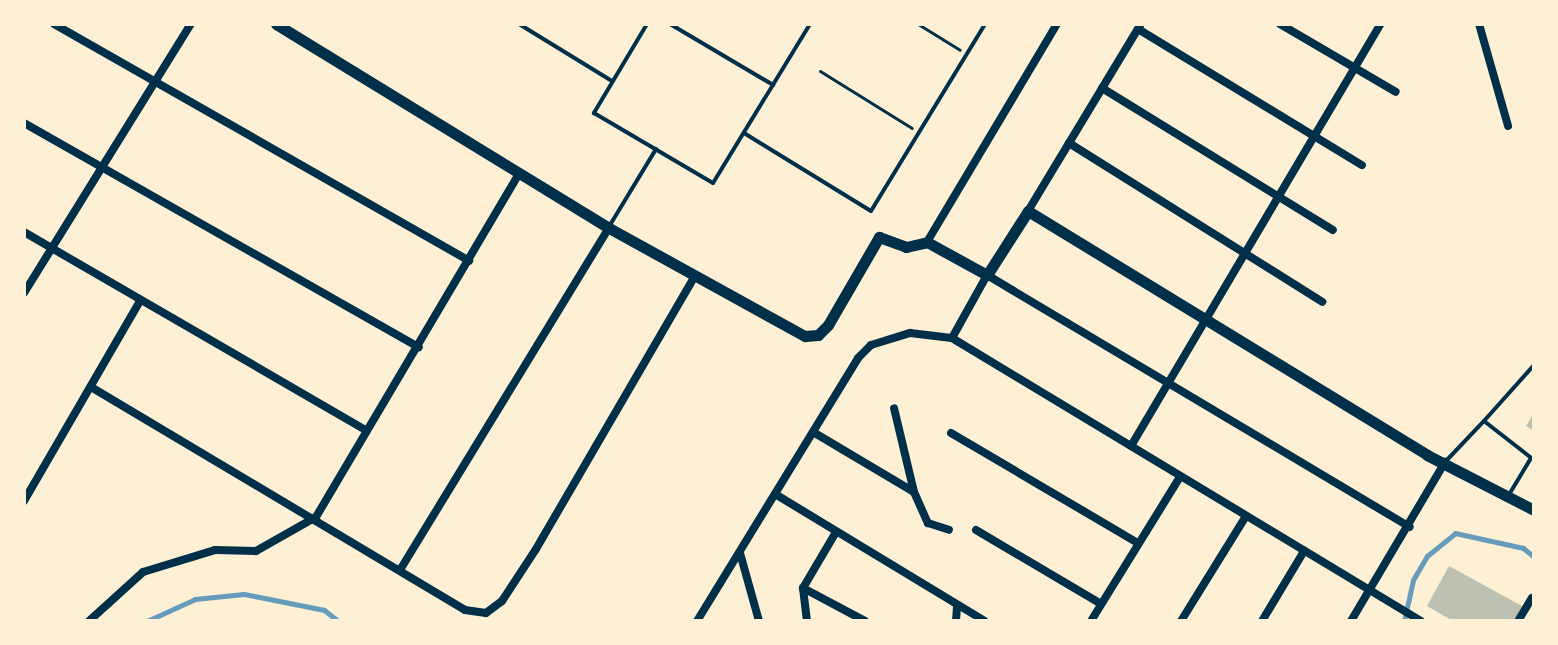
<!DOCTYPE html>
<style>
body{margin:0}
#map{position:relative;width:1558px;height:645px;overflow:hidden;background:#fdf0d5;font-family:Arial,sans-serif}
div>[style]{position:absolute}
[style*='--x']{left:calc(var(--x)*1px);top:calc(var(--y)*1px);width:calc(var(--w)*1px);rotate:calc(var(--a)*1deg)}
.stream>*{height:5px;margin:-2.5px;padding:0 2.5px;transform-origin:2.5px;border-radius:2.5px;background:#669bbc}
.building>*{inset:0;background:#bec0b2}
.path>*{height:3px;margin:-1.5px;padding:0 1.5px;transform-origin:1.5px;border-radius:1.5px;background:#003049}
.service>*{height:4px;margin:-2px;padding:0 2px;transform-origin:2px;border-radius:2px;background:#003049}
.minor>*{height:8px;margin:-4px;padding:0 4px;transform-origin:4px;border-radius:4px;background:#003049}
.tertiary>*{height:11px;margin:-5.5px;padding:0 5.5px;transform-origin:5.5px;border-radius:5.5px;background:#003049}
span{translate:-50% -50%;white-space:nowrap;text-align:center;line-height:1.15;-webkit-text-stroke:6px #fdf0d5;paint-order:stroke}
.frame{position:absolute;inset:0;border:26px solid #fdf0d5;pointer-events:none}
</style>
<div id="map">
<div class="stream">
<i style="--x:147;--y:621;--w:53;--a:-24.6"></i>
<i style="--x:195;--y:599;--w:49;--a:-5.8"></i>
<i style="--x:244;--y:594;--w:82;--a:11.3"></i>
<i style="--x:324;--y:610;--w:18;--a:38"></i>
<i style="--x:1404;--y:621;--w:42;--a:-77.6"></i>
<i style="--x:1413;--y:580;--w:28;--a:-60"></i>
<i style="--x:1427;--y:556;--w:36;--a:-39"></i>
<i style="--x:1455;--y:533;--w:70;--a:12.4"></i>
<i style="--x:1523;--y:548;--w:14;--a:39"></i>
</div>
<div class="building">
<i style="clip-path:polygon(1534px 413px,1534px 431px,1526px 426px)"></i>
<i style="clip-path:polygon(1449px 566px,1522px 606px,1514px 621px,1453px 621px,1427px 606px)"></i>
</div>
<div class="path">
<i style="--x:918;--y:24;--w:49;--a:31.8"></i>
<i style="--x:820;--y:71;--w:108;--a:31.8"></i>
</div>
<div class="service">
<i style="--x:519;--y:24;--w:109;--a:31.5"></i>
<i style="--x:647;--y:24;--w:104;--a:120.8"></i>
<i style="--x:594;--y:113;--w:138;--a:30.5"></i>
<i style="--x:713;--y:183;--w:186;--a:-58.6"></i>
<i style="--x:670;--y:24;--w:120;--a:30.6"></i>
<i style="--x:744;--y:133;--w:149;--a:31.6"></i>
<i style="--x:871;--y:211;--w:219;--a:-58.6"></i>
<i style="--x:610;--y:225;--w:89;--a:-58.8"></i>
<i style="--x:1484;--y:421;--w:75;--a:-48.2"></i>
<i style="--x:1445;--y:462;--w:57;--a:-46.4"></i>
<i style="--x:1484;--y:421;--w:63;--a:38"></i>
<i style="--x:1510;--y:493;--w:41;--a:-59"></i>
</div>
<div class="minor">
<i style="--x:54;--y:24;--w:478;--a:29.7"></i>
<i style="--x:1280;--y:24;--w:134;--a:30.4"></i>
<i style="--x:1479;--y:24;--w:106;--a:74.1"></i>
<i style="--x:1138;--y:29;--w:262;--a:31.3"></i>
<i style="--x:1102;--y:88;--w:271;--a:31.6"></i>
<i style="--x:24;--y:123;--w:454;--a:29.6"></i>
<i style="--x:1069;--y:143;--w:299;--a:32.1"></i>
<i style="--x:1028;--y:211;--w:218;--a:-58.9"></i>
<i style="--x:24;--y:232;--w:395;--a:30.1"></i>
<i style="--x:927;--y:242;--w:254;--a:-59.2"></i>
<i style="--x:24;--y:293;--w:317;--a:-58.2"></i>
<i style="--x:952;--y:338;--w:72;--a:-60.9"></i>
<i style="--x:987;--y:275;--w:492;--a:30.8"></i>
<i style="--x:91;--y:387;--w:435;--a:30.8"></i>
<i style="--x:465;--y:610;--w:21;--a:8"></i>
<i style="--x:486;--y:613;--w:20;--a:-37"></i>
<i style="--x:502;--y:601;--w:62;--a:-56.8"></i>
<i style="--x:536;--y:549;--w:315;--a:-59.8"></i>
<i style="--x:813;--y:432;--w:117;--a:30.7"></i>
<i style="--x:914;--y:492;--w:86;--a:-103.4"></i>
<i style="--x:951;--y:433;--w:217;--a:30.5"></i>
<i style="--x:1131;--y:446;--w:490;--a:-59.4"></i>
<i style="--x:914;--y:492;--w:34;--a:66"></i>
<i style="--x:928;--y:523;--w:22;--a:18"></i>
<i style="--x:775;--y:494;--w:245;--a:31.2"></i>
<i style="--x:24;--y:501;--w:231;--a:-59.9"></i>
<i style="--x:976;--y:530;--w:145;--a:30.6"></i>
<i style="--x:740;--y:553;--w:71;--a:74.4"></i>
<i style="--x:400;--y:570;--w:401;--a:-58.6"></i>
<i style="--x:803;--y:588;--w:70;--a:28"></i>
<i style="--x:89;--y:621;--w:73;--a:-42.2"></i>
<i style="--x:143;--y:572;--w:75;--a:-17"></i>
<i style="--x:215;--y:550;--w:41;--a:1.4"></i>
<i style="--x:256;--y:551;--w:69;--a:-29.5"></i>
<i style="--x:316;--y:517;--w:399;--a:-59.4"></i>
<i style="--x:697;--y:621;--w:308;--a:-58.5"></i>
<i style="--x:858;--y:358;--w:18;--a:-45"></i>
<i style="--x:871;--y:345;--w:41;--a:-17.1"></i>
<i style="--x:910;--y:333;--w:42;--a:6.8"></i>
<i style="--x:952;--y:338;--w:548;--a:31.11"></i>
<i style="--x:807;--y:621;--w:33;--a:-97"></i>
<i style="--x:803;--y:588;--w:65;--a:-59.5"></i>
<i style="--x:956;--y:621;--w:15;--a:-86"></i>
<i style="--x:1091;--y:621;--w:169;--a:-58.3"></i>
<i style="--x:1181;--y:621;--w:123;--a:-58.2"></i>
<i style="--x:1262;--y:621;--w:82;--a:-59"></i>
<i style="--x:1351;--y:621;--w:185;--a:-59.4"></i>
<i style="--x:1518;--y:621;--w:27;--a:-59"></i>
</div>
<div class="tertiary">
<i style="--x:276;--y:24;--w:391;--a:31.5"></i>
<i style="--x:609;--y:228;--w:224;--a:28.9"></i>
<i style="--x:805;--y:336;--w:13;--a:-4"></i>
<i style="--x:818;--y:335;--w:14;--a:-45"></i>
<i style="--x:828;--y:325;--w:102;--a:-59.9"></i>
<i style="--x:879;--y:237;--w:29;--a:20"></i>
<i style="--x:906;--y:247;--w:22;--a:-13"></i>
<i style="--x:927;--y:242;--w:68;--a:28.8"></i>
<i style="--x:987;--y:275;--w:76;--a:-57.4"></i>
<i style="--x:1028;--y:211;--w:468;--a:31.4"></i>
<i style="--x:1427;--y:455;--w:120;--a:27.2"></i>
</div>
<div class="frame"></div>
</div>
